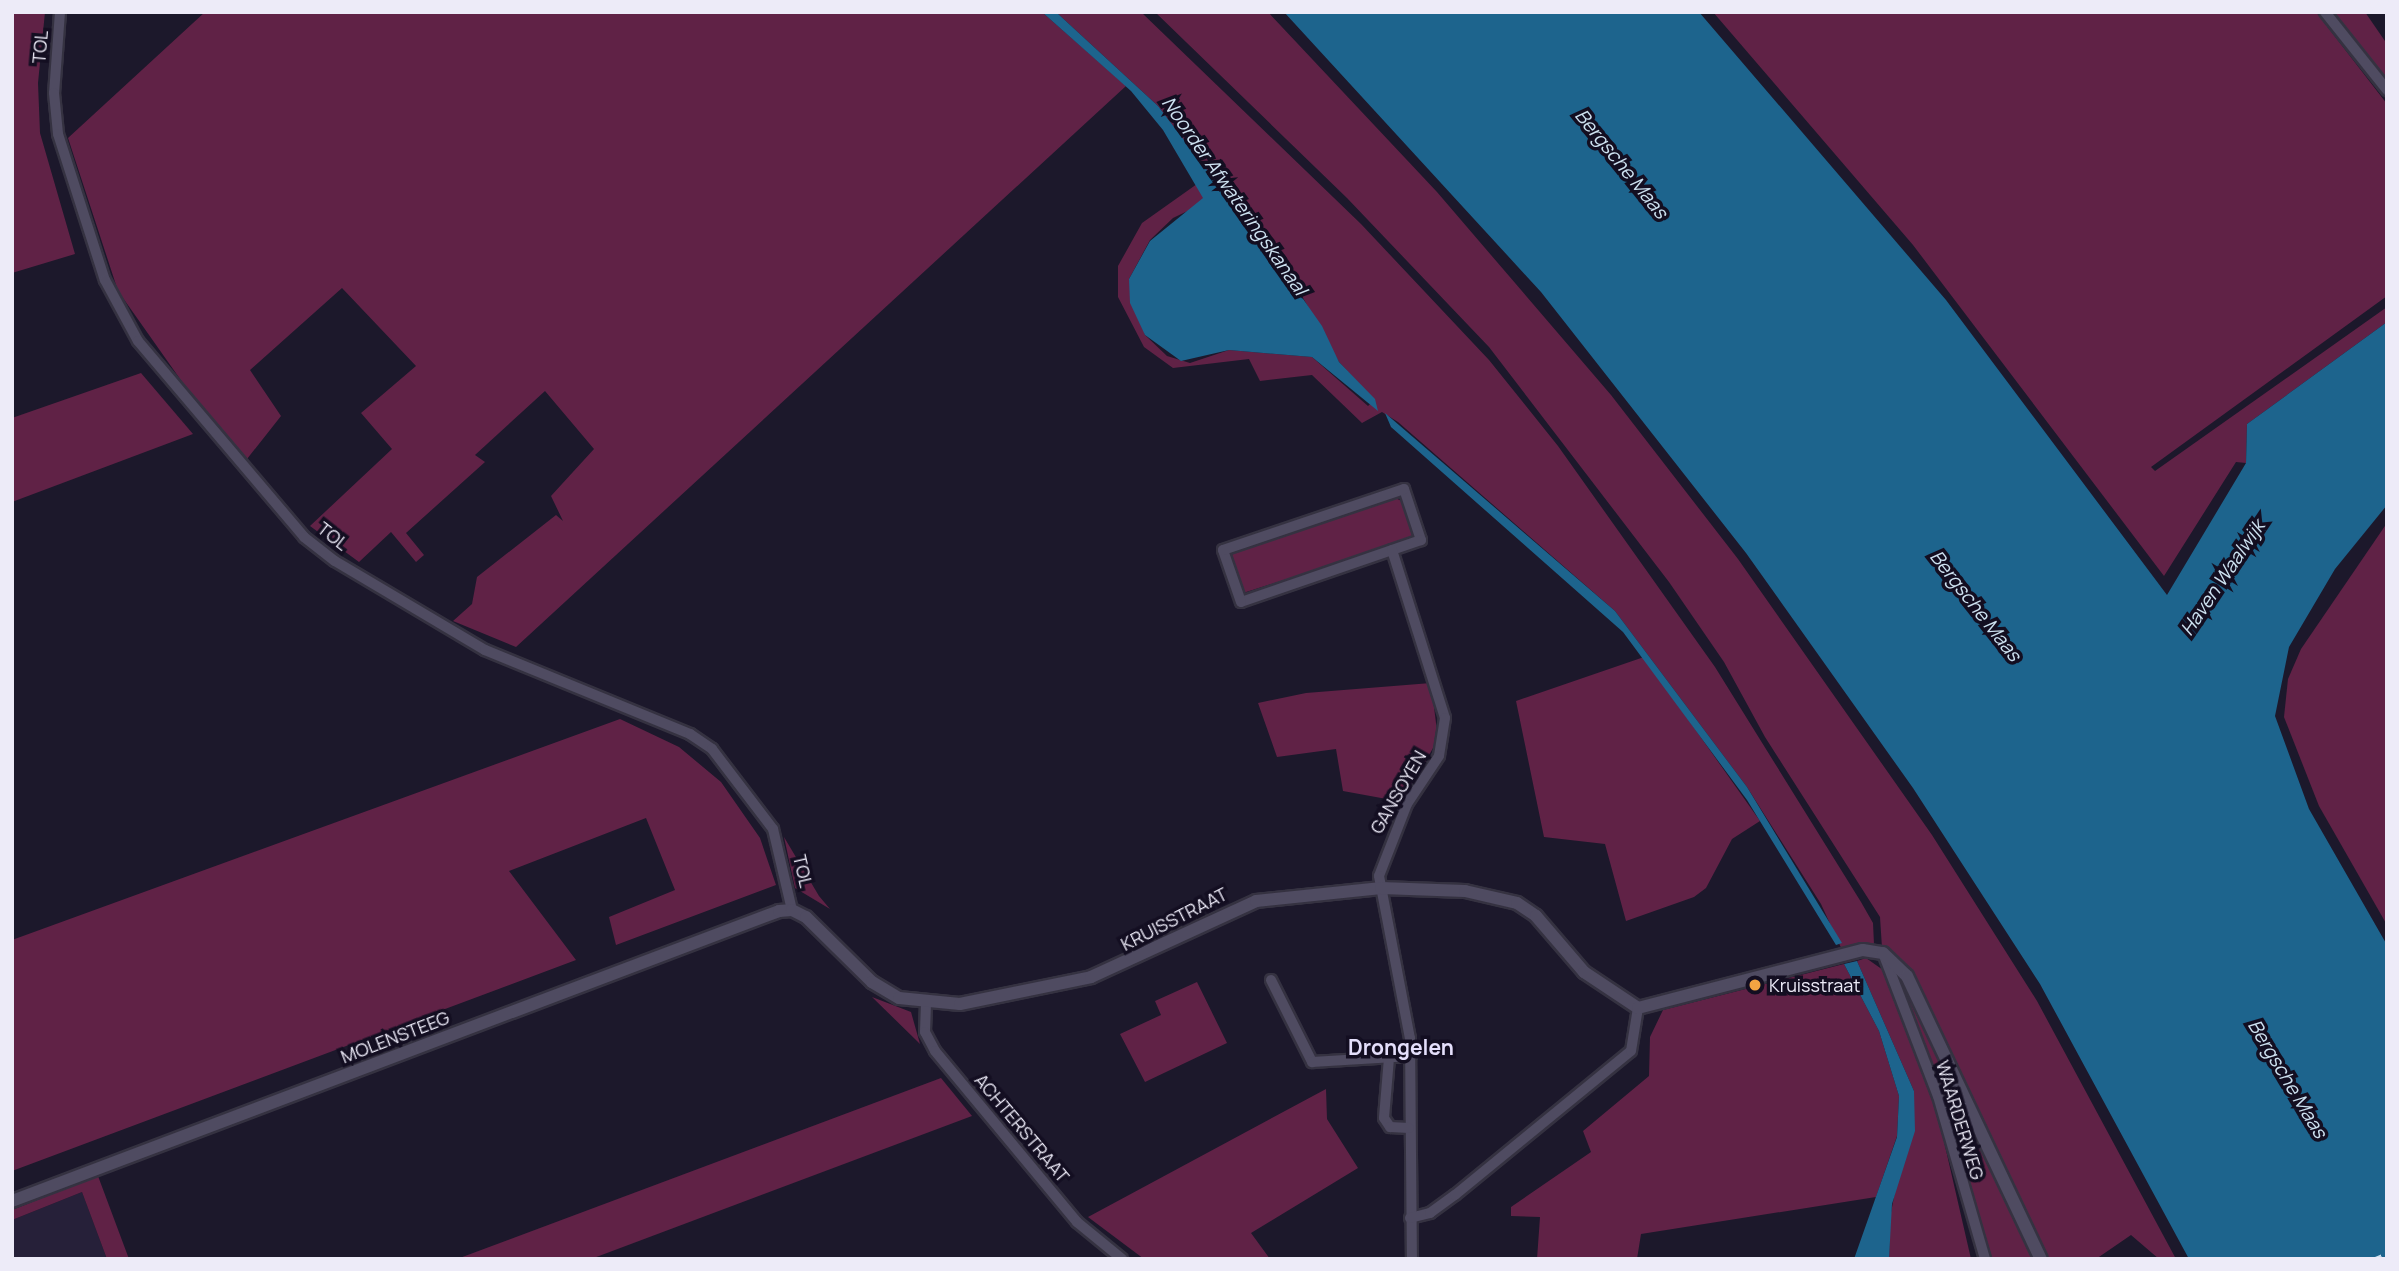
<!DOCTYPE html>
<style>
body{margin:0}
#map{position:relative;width:2399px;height:1271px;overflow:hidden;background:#1c182b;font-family:Manrope,sans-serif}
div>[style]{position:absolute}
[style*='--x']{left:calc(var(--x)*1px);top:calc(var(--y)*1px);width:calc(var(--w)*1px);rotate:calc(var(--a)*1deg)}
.built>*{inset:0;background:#262039}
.green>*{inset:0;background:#602246}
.water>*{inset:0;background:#1d648d}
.ferry>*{height:2px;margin-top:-1px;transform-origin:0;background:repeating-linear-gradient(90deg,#cee2f1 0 9px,transparent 0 16px)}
.roads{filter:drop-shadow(2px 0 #353241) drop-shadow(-2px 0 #353241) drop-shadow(0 2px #353241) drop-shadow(0 -2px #353241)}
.minor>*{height:10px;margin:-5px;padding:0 5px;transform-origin:5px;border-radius:5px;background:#4f4b61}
.tertiary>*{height:12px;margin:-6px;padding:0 6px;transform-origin:6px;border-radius:6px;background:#4f4b61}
.dots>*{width:19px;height:19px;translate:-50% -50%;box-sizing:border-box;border:4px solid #130e21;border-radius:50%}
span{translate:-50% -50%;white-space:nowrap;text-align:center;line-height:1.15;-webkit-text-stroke:7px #130e21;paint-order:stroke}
.street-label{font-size:18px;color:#edebf8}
.poi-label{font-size:18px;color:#edebf8}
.left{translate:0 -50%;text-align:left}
.water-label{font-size:19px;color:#cee2f1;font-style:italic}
.quarter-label{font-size:21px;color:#e4dffb;font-weight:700}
.frame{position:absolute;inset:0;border:14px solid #edebf8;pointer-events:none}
</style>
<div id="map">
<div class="built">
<i style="clip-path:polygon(82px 1192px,107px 1259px,12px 1259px,12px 1220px)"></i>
</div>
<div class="green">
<i style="clip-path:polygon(12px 12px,45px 12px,38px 83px,40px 133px,75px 254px,12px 273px)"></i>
<i style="clip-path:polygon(205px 12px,1042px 12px,1126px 86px,516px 647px,453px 621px,472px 604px,477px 577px,556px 515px,563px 521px,551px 496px,594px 449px,545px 391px,475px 455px,485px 462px,406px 533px,424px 555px,416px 562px,391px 532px,359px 562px,310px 526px,392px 449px,361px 413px,416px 366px,342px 288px,250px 370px,281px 416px,247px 459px,197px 403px,118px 291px,68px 138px)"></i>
<i style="clip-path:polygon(1056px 12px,1141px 12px,1361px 224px,1489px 360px,1558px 446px,1715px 667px,1861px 902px,1873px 923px,1874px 944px,1843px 952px,1821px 904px,1747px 787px,1615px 611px,1398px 422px,1382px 412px,1362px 423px,1312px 375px,1260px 381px,1249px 359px,1173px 368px,1144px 347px,1118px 297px,1118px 266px,1142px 223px,1197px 184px,1204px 198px,1200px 205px,1173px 218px,1150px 240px,1129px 279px,1145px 335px,1167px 356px,1190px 363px,1229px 350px,1312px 357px,1368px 406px,1374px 400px,1339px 362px,1302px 296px,1158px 106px)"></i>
<i style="clip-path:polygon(1155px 12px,1268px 12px,1437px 192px,1611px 395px,1738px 559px,1932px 835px,2037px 1001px,2176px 1259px,2159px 1259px,2131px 1235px,2096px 1259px,2046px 1259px,1928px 1011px,1882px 948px,1880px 917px,1765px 737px,1724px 662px,1669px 582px,1489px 347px,1347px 198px)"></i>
<i style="clip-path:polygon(1713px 12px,2316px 12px,2387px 104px,2387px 296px,2151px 467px,2155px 471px,2387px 307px,2387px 322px,2247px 424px,2246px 463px,2236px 462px,2164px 576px,1913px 245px)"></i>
<i style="clip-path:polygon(2327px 12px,2365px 12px,2387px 44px,2387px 92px)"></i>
<i style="clip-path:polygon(141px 373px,193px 434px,12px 502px,12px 418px)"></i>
<i style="clip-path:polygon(1393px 497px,1404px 502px,1413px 539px,1243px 593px,1231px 556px,1236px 550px)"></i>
<i style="clip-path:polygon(2387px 523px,2387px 925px,2319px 806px,2284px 717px,2288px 679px,2301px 649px)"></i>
<i style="clip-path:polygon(1644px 657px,1760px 821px,1732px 839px,1706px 888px,1694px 897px,1626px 921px,1605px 844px,1544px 837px,1516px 701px)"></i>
<i style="clip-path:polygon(1431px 683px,1438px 739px,1403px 802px,1343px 791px,1336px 749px,1277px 757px,1258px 703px,1306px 693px)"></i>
<i style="clip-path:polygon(620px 719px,679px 747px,721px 782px,760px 838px,776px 885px,616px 945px,609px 917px,675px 890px,646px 818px,509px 871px,576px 960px,12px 1171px,12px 940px)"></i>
<i style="clip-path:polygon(784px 837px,819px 896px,830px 909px,795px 888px)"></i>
<i style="clip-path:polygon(1866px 958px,1883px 970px,1937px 1111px,1971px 1259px,1889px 1259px,1890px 1218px,1914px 1091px,1857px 961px)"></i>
<i style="clip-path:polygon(1844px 964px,1879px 1031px,1899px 1096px,1897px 1136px,1876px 1197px,1641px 1234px,1637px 1259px,1537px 1259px,1540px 1217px,1511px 1216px,1511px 1207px,1591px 1152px,1583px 1131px,1649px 1076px,1650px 1037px,1663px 1010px)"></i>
<i style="clip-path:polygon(1896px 974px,1961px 1103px,2034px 1259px,1990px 1259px,1946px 1105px)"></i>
<i style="clip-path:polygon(1197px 982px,1227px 1043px,1145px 1082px,1120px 1034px,1161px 1015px,1155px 1001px)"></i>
<i style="clip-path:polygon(872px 997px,911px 1012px,920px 1044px,917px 1041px)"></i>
<i style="clip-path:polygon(941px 1078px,972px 1116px,591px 1259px,457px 1259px)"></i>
<i style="clip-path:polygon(1326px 1089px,1327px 1119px,1358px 1168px,1251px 1233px,1270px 1259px,1144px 1259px,1088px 1217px)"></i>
<i style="clip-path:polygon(98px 1176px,129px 1259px,107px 1259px,82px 1192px,12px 1220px,12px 1210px)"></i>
</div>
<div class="water">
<i style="clip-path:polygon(1042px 12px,1056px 12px,1158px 106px,1273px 256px,1322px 326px,1339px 362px,1375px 399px,1378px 411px,1312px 357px,1229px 350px,1181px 361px,1145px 335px,1130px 303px,1129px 279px,1150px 241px,1203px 198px,1163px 130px,1131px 91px)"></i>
<i style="clip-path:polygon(1284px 12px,1699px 12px,1946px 300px,2167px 595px,2246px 463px,2247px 424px,2387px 322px,2387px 505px,2335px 569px,2289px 647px,2275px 716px,2309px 809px,2387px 945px,2387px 1259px,2189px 1259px,2040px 984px,1913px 788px,1746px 553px,1541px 292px)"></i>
<i style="clip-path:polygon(1385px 413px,1615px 611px,1747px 787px,1842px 943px,1836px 945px,1747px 800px,1623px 632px,1391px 427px)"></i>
<i style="clip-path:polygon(1857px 961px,1914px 1091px,1915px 1131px,1892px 1204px,1889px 1259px,1854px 1259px,1897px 1137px,1899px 1096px,1879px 1031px,1844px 964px)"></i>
</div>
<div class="ferry">
<i style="--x:2373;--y:1259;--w:15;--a:-23"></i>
</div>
<div class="roads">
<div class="minor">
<i style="--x:60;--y:12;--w:81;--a:94.2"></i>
<i style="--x:54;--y:93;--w:41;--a:84.4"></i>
<i style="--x:58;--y:134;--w:153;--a:72.2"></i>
<i style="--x:105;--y:280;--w:69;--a:61.6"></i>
<i style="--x:138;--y:341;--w:257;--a:49.7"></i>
<i style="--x:304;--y:537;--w:39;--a:38"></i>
<i style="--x:335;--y:561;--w:174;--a:30.7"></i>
<i style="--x:485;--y:650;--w:222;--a:22.3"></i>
<i style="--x:690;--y:734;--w:27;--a:34"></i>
<i style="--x:712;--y:749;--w:101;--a:52.7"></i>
<i style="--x:773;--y:829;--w:83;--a:76.8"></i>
<i style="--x:2325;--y:12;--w:100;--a:51.5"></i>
<i style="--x:1404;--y:489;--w:54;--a:71.6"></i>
<i style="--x:1421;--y:540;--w:190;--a:161"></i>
<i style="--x:1241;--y:602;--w:55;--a:-109.1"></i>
<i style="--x:1223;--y:550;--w:191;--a:-18.6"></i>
<i style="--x:1392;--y:550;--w:176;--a:72.5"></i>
<i style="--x:1445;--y:718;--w:38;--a:99"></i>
<i style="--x:1439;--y:756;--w:58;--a:123.7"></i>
<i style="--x:1407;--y:804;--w:77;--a:111.3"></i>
<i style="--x:1379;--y:876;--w:165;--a:79.2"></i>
<i style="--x:1410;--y:1038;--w:221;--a:89.5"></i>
<i style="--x:1883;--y:953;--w:153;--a:69"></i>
<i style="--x:1938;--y:1096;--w:170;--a:73.9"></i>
<i style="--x:1271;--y:980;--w:92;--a:63.4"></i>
<i style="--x:1312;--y:1062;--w:99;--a:-3.5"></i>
<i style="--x:926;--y:1003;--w:29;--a:92"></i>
<i style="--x:925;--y:1032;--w:21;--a:62"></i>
<i style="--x:935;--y:1051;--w:222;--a:50.3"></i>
<i style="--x:1077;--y:1222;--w:58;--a:39.4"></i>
<i style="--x:1389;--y:1058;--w:60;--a:94.8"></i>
<i style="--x:1384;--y:1118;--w:11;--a:56"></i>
<i style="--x:1390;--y:1127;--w:19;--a:3"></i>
<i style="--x:1410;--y:1218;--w:21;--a:-14"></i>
<i style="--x:1430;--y:1213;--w:31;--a:-36"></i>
<i style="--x:1455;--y:1195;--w:227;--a:-39.3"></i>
<i style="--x:1631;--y:1051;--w:44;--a:-80.8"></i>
</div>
<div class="tertiary">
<i style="--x:12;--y:1201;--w:820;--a:-20.71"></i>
<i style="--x:779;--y:911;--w:13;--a:-4"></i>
<i style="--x:792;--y:910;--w:16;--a:27"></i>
<i style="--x:806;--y:917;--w:93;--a:44.6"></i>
<i style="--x:872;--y:982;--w:31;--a:31"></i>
<i style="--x:899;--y:998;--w:61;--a:5.6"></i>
<i style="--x:960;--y:1004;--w:134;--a:-11.6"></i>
<i style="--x:1091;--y:977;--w:182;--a:-24.7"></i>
<i style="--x:1256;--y:901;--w:126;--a:-5.9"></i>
<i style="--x:1381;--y:888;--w:84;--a:2"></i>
<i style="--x:1465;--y:891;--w:53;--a:13"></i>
<i style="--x:1517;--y:903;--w:23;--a:34"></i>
<i style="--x:1536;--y:916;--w:74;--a:49.4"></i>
<i style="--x:1584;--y:972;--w:65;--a:33.7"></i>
<i style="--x:1638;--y:1008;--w:232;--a:-14.5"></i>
<i style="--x:1863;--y:950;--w:20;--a:9"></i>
<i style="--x:1883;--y:953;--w:33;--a:44"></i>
<i style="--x:1907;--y:976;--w:313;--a:64.7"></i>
</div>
</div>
<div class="dots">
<i style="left:1755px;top:985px;background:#f3a442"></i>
</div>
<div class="street-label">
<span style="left:40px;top:47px;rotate:-85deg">TOL</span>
<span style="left:333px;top:536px;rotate:38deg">TOL</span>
<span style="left:1398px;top:792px;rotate:-60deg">GANSOYEN</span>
<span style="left:803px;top:871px;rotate:77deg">TOL</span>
<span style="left:1174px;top:919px;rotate:-27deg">KRUISSTRAAT</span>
<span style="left:395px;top:1037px;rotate:-21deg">MOLENSTEEG</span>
<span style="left:1960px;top:1120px;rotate:73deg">WAARDERWEG</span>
<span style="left:1022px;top:1128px;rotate:50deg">ACHTERSTRAAT</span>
</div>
<div class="poi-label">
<span class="left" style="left:1769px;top:985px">Kruisstraat</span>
</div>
<div class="water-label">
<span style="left:1621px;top:164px;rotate:51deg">Bergsche Maas</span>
<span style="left:1234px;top:196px;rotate:55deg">Noorder Afwateringskanaal</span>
<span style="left:2223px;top:578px;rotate:-56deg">Haven Waalwijk</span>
<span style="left:1975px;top:606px;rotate:52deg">Bergsche Maas</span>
<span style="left:2287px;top:1079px;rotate:59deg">Bergsche Maas</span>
</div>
<div class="quarter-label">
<span style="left:1401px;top:1047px">Drongelen</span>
</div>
<div class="frame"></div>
</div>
